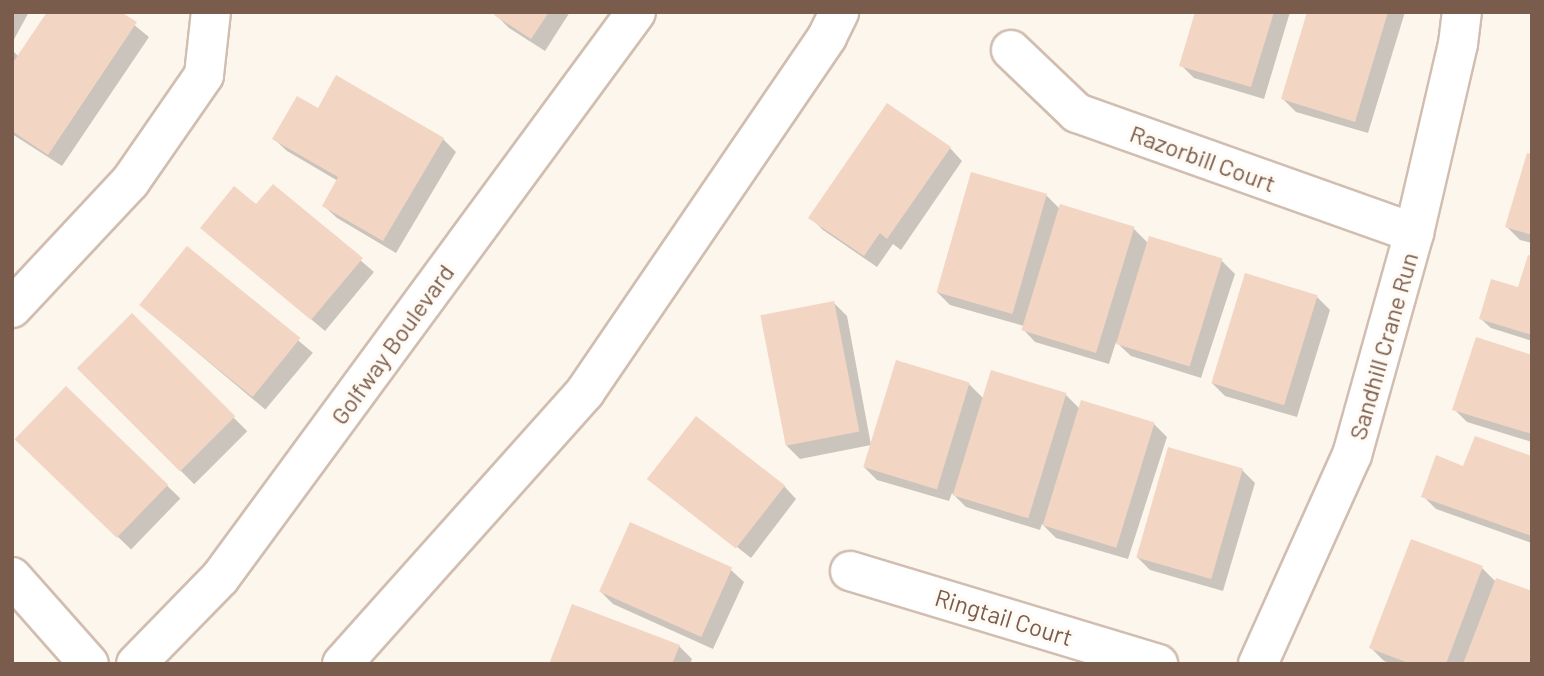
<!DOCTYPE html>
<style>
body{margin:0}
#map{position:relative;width:1544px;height:676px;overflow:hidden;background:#fdf6ec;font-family:Barlow,sans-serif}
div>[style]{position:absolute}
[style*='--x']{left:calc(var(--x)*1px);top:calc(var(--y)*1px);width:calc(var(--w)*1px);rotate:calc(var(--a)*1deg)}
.shadow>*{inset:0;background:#0003;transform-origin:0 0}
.building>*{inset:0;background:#f3d5c3;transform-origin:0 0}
.roads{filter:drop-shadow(2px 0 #d1beb0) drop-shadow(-2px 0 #d1beb0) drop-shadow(0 2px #d1beb0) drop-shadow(0 -2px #d1beb0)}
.minor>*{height:38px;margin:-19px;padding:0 19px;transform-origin:19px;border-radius:19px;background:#fff}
.tertiary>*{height:38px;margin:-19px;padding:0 19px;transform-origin:19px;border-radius:19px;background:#fff}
span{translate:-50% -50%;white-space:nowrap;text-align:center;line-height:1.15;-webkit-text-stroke:6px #fffaf3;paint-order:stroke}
.street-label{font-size:24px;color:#7a5c4d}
.frame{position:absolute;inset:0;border:14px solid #7a5c4d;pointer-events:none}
</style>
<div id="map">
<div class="shadow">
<i style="clip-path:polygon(12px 12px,29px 12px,12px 43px)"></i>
<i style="clip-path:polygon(118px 12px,149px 37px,62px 166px,12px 134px,12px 50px,19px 57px)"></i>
<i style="clip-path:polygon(498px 12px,570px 12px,545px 51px,509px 28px,496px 15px)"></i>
<i style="clip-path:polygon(1197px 12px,1290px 12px,1264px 99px,1194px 78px,1181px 65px)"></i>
<i style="clip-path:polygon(1309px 12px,1405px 12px,1368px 133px,1296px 112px,1283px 99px)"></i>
<i style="clip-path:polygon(318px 110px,443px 139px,456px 152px,396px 253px,337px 218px,324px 206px,338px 181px,287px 151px,274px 139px)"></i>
<i style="clip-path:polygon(950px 148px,962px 161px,901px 250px,893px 244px,877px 267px,823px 230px,810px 217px)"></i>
<i style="clip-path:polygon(1532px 156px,1532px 243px,1520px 240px,1507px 227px)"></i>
<i style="clip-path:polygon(274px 186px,374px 272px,325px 331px,202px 227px,256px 207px)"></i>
<i style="clip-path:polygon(1046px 195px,1060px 209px,1134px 229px,1149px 244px,1222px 261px,1235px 274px,1201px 378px,1131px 356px,1116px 342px,1109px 364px,1035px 342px,1023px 329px,1024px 326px,950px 305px,937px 292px)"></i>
<i style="left:188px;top:248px;width:163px;height:74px;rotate:40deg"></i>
<i style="clip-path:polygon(1532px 258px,1532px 341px,1491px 328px,1481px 319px,1519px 289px)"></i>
<i style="clip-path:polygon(1317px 297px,1330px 310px,1297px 417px,1225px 396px,1212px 383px)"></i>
<i style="clip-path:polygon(834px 303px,847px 316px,871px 445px,969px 384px,983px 398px,1066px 395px,1080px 409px,1154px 424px,1167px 437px,1128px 559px,1056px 538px,1042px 524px,1040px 530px,966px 507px,952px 493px,949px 501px,877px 480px,864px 467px,871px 445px,800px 459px,787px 446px)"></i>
<i style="left:132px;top:316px;width:163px;height:75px;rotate:45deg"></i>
<i style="clip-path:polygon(1532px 356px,1532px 442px,1467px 422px,1454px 409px)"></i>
<i style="left:66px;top:388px;width:159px;height:71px;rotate:44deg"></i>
<i style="clip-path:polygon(1532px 458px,1532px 543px,1436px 509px,1423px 496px,1464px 468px)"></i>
<i style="clip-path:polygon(1242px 470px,1255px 483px,1223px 591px,1150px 570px,1137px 557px)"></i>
<i style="clip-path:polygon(650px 478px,784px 486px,796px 499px,751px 558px)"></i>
<i style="clip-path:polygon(1412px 541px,1482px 568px,1496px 582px,1532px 664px,1392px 664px,1384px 661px,1371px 648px)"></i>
<i style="clip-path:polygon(731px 570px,744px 582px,713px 649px,613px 604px,600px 591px)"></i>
<i style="clip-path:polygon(679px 646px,692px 659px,690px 664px,551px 664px)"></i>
</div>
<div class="building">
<i style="clip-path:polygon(47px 12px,121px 12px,137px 22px,48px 155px,12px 131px,12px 64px)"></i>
<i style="clip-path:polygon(496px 12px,549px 12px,531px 39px,494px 15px)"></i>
<i style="clip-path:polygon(1195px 12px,1274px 12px,1251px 87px,1179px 66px)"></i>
<i style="clip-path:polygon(1307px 12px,1388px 12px,1355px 122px,1281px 99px)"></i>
<i style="clip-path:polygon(336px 75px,444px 138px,383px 241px,322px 206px,338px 177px,272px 139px,297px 96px,318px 108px)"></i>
<i style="clip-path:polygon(887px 103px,951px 147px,887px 239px,880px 233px,864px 256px,808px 218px)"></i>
<i style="clip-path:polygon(1527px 153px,1532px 154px,1532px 235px,1505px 227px)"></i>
<i style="left:971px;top:172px;width:79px;height:125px;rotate:16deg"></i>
<i style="clip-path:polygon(273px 184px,363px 258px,311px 320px,200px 228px,234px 186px,256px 204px)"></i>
<i style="left:1060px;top:204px;width:78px;height:132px;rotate:17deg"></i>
<i style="left:1149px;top:236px;width:77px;height:113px;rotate:17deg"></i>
<i style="left:187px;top:246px;width:146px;height:76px;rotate:39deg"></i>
<i style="clip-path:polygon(1528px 255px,1532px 256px,1532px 335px,1479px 319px,1491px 279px,1518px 287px)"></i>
<i style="left:1245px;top:273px;width:76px;height:115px;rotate:17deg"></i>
<i style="left:834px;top:301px;width:133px;height:75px;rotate:79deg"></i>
<i style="left:132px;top:313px;width:146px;height:78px;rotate:45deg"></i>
<i style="clip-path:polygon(1476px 337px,1532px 355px,1532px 434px,1452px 410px)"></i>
<i style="left:896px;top:360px;width:77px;height:112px;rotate:17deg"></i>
<i style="left:991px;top:370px;width:79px;height:131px;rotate:17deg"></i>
<i style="left:66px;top:386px;width:142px;height:74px;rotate:44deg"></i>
<i style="left:1081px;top:400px;width:77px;height:131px;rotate:17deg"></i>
<i style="left:696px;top:416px;width:113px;height:80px;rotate:38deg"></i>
<i style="clip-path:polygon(1475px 436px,1532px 456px,1532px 536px,1421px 497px,1436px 455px,1463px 466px)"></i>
<i style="left:1168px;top:447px;width:78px;height:115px;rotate:16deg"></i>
<i style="left:630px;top:522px;width:112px;height:76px;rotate:24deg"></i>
<i style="clip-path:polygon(1411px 539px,1483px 566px,1446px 664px,1411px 664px,1369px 648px)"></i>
<i style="clip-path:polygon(1496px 578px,1532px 591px,1532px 664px,1463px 664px)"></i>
<i style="clip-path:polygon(572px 604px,680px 645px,672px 664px,549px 664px)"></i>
</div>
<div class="roads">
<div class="minor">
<i style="--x:1011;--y:50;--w:91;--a:43.7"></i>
<i style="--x:1077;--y:113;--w:358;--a:19.6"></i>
<i style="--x:12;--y:308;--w:173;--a:-46.9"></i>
<i style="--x:130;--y:182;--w:130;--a:-55.3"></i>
<i style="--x:204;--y:75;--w:63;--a:-83.7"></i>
<i style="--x:850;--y:571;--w:322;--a:16.8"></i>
<i style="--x:12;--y:577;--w:116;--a:48.5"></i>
<i style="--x:1258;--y:664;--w:229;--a:-65.8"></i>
<i style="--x:1352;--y:455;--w:230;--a:-74.4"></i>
<i style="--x:1414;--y:233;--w:194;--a:-76.9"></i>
<i style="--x:1458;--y:44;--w:32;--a:-83"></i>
</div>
<div class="tertiary">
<i style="--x:136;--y:664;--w:120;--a:-45.7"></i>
<i style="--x:220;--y:578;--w:702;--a:-53.68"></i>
<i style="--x:342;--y:664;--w:365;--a:-48.2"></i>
<i style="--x:585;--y:392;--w:430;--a:-55.7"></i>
<i style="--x:827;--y:37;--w:28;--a:-64"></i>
</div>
</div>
<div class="street-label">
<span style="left:1203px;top:158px;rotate:20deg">Razorbill Court</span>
<span style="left:392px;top:344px;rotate:-54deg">Golfway Boulevard</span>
<span style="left:1383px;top:346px;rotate:-74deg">Sandhill Crane Run</span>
<span style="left:1004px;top:617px;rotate:17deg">Ringtail Court</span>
</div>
<div class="frame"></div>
</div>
